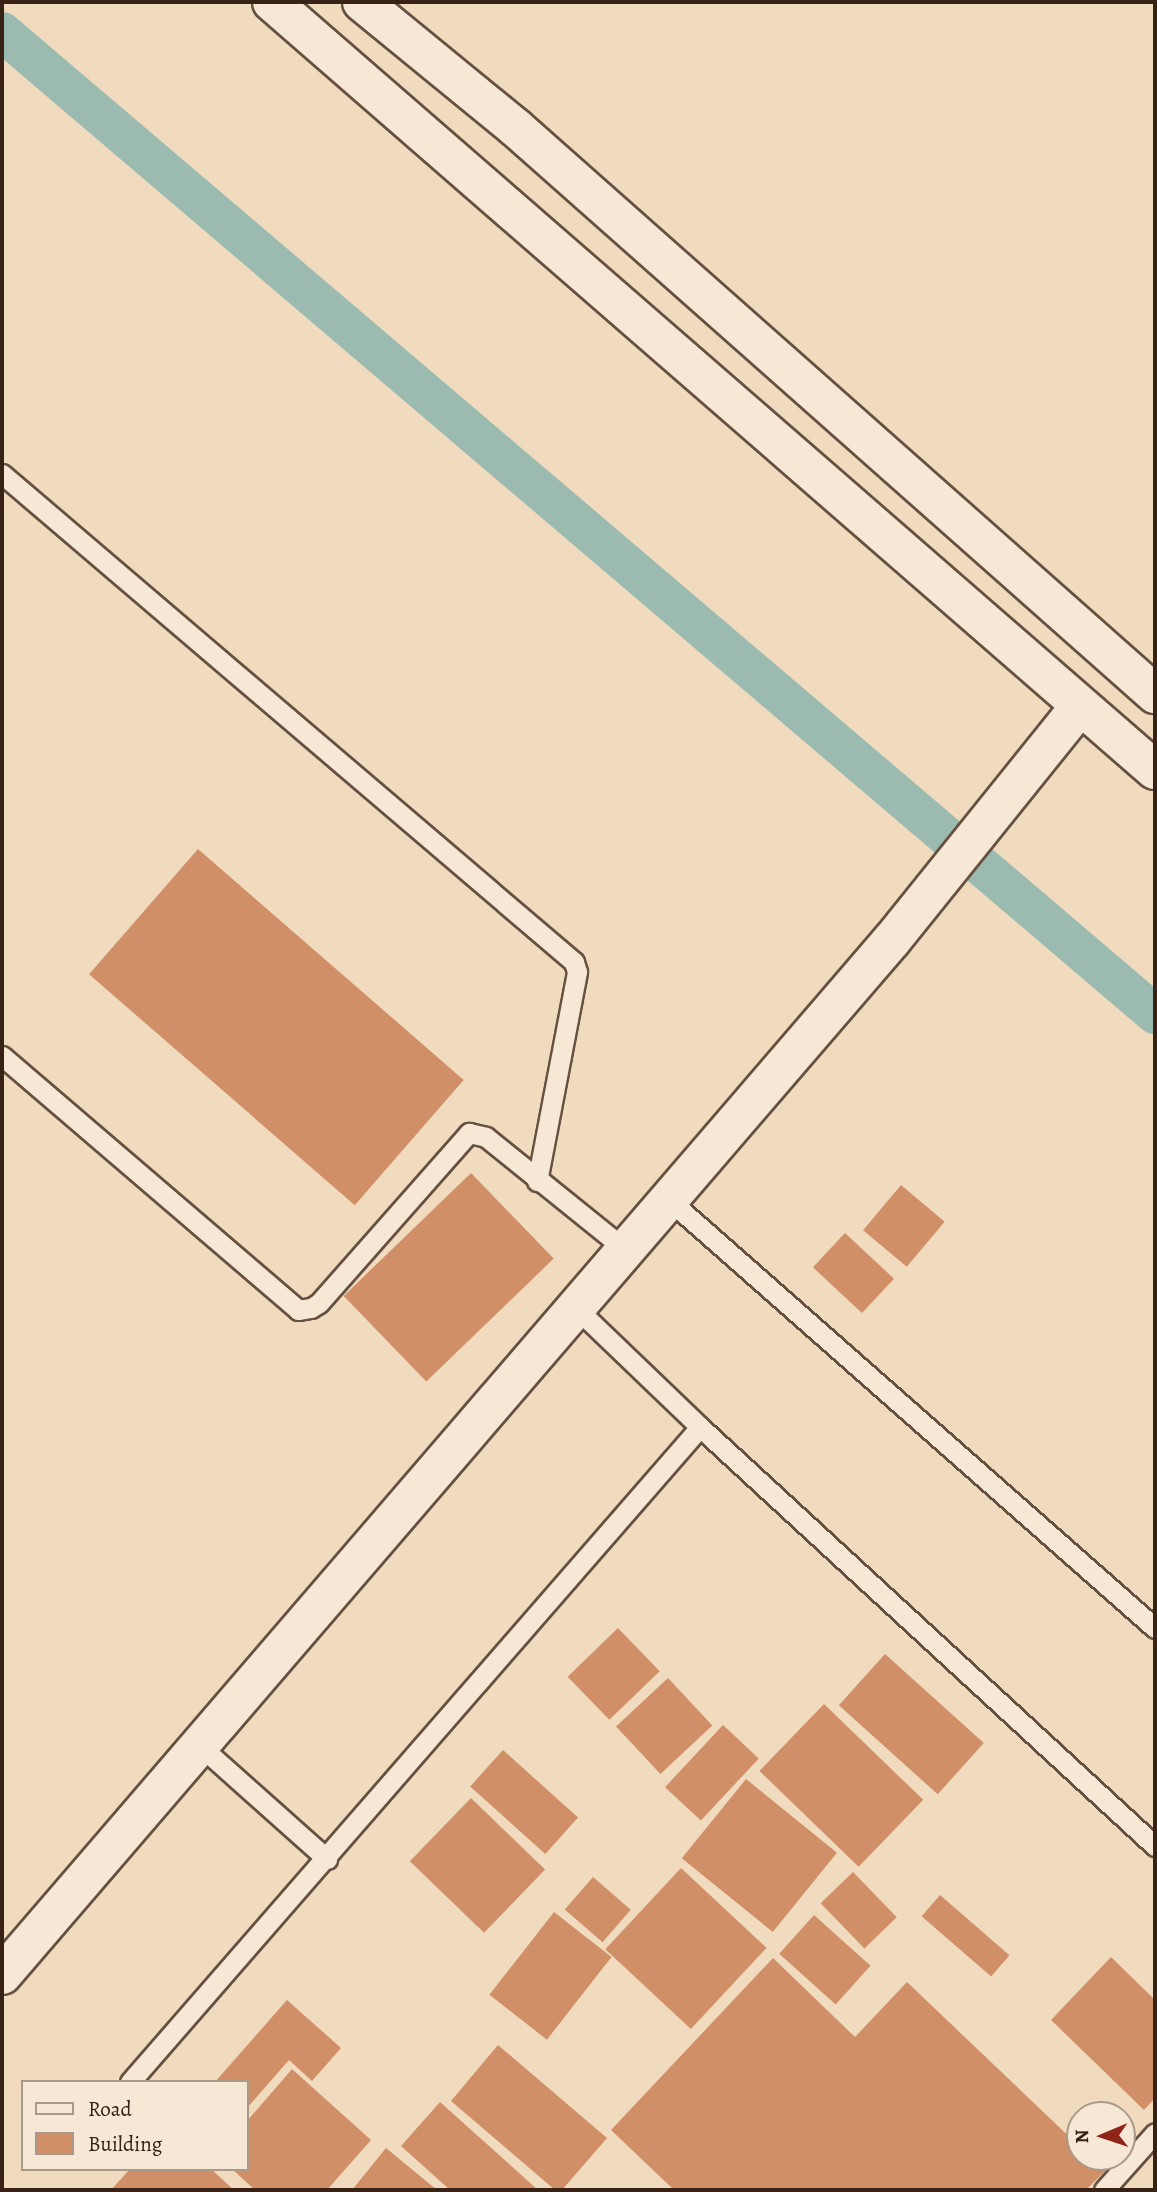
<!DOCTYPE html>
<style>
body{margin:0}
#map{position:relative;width:1157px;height:2192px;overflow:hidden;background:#f1dbbf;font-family:Alegreya,serif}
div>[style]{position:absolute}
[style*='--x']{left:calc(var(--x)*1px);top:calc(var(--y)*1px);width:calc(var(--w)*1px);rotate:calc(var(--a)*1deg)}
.canal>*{height:40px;margin:-20px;padding:0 20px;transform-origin:20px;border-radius:20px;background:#9bbbb1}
.building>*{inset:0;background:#d08f67;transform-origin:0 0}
.roads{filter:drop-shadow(2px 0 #665040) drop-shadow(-2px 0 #665040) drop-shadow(0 2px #665040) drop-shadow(0 -2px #665040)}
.lane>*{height:19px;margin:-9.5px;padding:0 9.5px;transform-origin:9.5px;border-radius:9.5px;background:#f6e8d5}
.secondary>*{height:38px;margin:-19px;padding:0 19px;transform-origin:19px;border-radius:19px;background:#f6e8d5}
span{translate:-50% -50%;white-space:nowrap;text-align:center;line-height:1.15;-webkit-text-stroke:6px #f6e8d5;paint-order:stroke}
.frame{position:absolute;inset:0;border:4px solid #372215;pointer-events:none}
.legend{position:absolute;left:21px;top:2080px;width:228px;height:91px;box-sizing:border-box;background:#f6e8d5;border:2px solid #a98;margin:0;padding:9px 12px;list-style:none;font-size:21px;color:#372215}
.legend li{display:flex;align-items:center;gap:14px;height:35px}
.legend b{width:35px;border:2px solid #a98}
.north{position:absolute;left:1066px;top:2101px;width:70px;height:70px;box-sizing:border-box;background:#f6e8d5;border:2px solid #a98;border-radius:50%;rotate:268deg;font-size:19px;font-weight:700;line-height:28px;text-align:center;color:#372215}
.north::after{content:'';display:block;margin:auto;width:24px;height:32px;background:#8f2418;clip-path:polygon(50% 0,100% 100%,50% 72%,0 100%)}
</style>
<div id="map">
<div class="canal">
<i style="--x:2;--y:32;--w:1515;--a:40.42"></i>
</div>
<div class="building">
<i style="left:198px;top:849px;width:352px;height:166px;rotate:41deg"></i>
<i style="left:471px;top:1173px;width:119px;height:177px;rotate:46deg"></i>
<i style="left:901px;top:1185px;width:57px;height:59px;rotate:40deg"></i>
<i style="left:845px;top:1233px;width:67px;height:47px;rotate:43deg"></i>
<i style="left:618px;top:1628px;width:60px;height:70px;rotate:46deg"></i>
<i style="left:885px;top:1654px;width:133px;height:69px;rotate:42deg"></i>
<i style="left:668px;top:1678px;width:65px;height:71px;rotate:47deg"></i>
<i style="left:824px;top:1704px;width:138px;height:93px;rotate:44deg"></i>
<i style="left:723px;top:1725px;width:49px;height:85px;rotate:43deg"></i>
<i style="left:503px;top:1750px;width:101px;height:49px;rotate:42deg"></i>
<i style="left:746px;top:1779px;width:117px;height:102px;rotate:39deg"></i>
<i style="left:471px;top:1798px;width:103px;height:88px;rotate:44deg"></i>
<i style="left:681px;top:1868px;width:117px;height:111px;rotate:43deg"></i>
<i style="left:853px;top:1872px;width:63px;height:45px;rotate:46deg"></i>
<i style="left:593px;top:1877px;width:50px;height:43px;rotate:41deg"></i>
<i style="left:940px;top:1895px;width:92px;height:28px;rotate:41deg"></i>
<i style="left:554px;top:1912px;width:73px;height:105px;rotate:38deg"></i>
<i style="left:814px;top:1915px;width:76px;height:52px;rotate:42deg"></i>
<i style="clip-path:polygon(1111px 1957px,1155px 2000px,1155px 2098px,1144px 2110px,1051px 2020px)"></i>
<i style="clip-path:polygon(773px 1958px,855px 2037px,907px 1982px,1080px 2147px,1080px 2157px,1090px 2157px,1105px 2171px,1086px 2190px,674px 2190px,611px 2130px)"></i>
<i style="clip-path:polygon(287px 2000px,341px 2048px,312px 2081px,289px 2060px,247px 2108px,247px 2082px,215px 2082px)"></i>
<i style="clip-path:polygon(498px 2045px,607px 2138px,562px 2190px,555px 2190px,451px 2101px)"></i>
<i style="clip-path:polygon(292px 2069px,371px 2140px,327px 2190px,255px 2190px,232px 2169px,247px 2169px,247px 2121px)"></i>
<i style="clip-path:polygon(440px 2102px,538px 2190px,450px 2190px,401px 2146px)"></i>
<i style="clip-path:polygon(386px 2148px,437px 2190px,352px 2190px)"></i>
<i style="clip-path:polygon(130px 2169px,211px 2169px,234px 2190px,111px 2190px)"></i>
</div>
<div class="roads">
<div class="lane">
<i style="--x:2;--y:474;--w:752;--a:40.47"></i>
<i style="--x:574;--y:962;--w:10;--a:73"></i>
<i style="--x:577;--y:972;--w:213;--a:100.8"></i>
<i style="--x:2;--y:1056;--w:390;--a:40.6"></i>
<i style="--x:298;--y:1310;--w:13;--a:-9"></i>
<i style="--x:311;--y:1308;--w:9;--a:-32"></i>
<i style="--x:319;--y:1303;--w:227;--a:-48.6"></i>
<i style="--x:469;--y:1133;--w:17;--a:13"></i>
<i style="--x:486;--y:1137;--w:179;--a:38.9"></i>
<i style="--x:668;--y:1199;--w:649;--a:41.38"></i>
<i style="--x:575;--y:1307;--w:173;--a:43.8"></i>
<i style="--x:700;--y:1427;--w:619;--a:42.64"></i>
<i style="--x:198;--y:1744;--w:173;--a:41.7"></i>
<i style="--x:130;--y:2082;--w:868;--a:-48.97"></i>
<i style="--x:1104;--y:2190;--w:76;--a:-48.2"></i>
</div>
<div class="secondary">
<i style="--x:272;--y:2;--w:1170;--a:41.02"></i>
<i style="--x:362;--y:2;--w:199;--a:39.3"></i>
<i style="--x:516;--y:128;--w:854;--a:41.53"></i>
<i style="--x:2;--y:1975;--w:1365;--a:-49.31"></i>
<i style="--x:892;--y:940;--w:300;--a:-51.2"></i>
</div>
</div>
<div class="frame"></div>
<ul class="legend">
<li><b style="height:9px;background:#f6e8d5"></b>Road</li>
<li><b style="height:19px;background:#d08f67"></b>Building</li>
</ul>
<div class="north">N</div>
</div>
